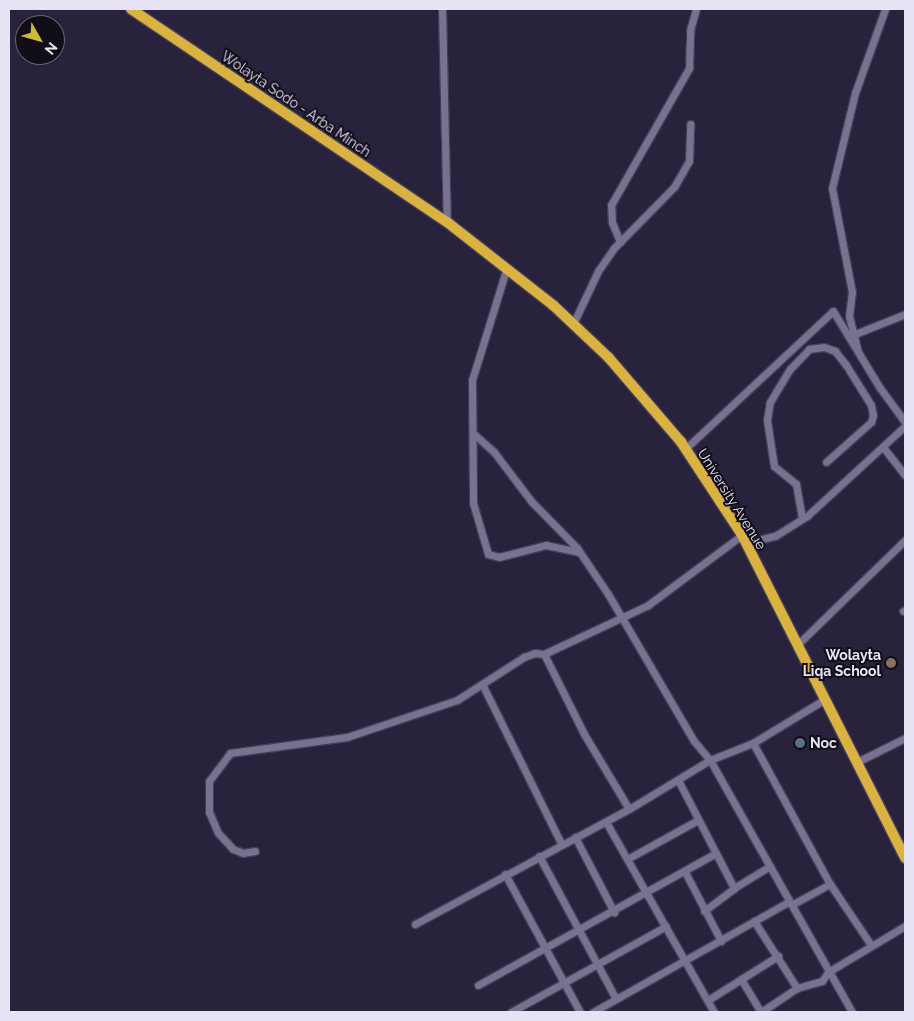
<!DOCTYPE html>
<style>
body{margin:0}
#map{position:relative;width:914px;height:1021px;overflow:hidden;background:#29223c;font-family:Raleway,sans-serif}
div>[style]{position:absolute}
[style*='--x']{left:calc(var(--x)*1px);top:calc(var(--y)*1px);width:calc(var(--w)*1px);rotate:calc(var(--a)*1deg)}
.roads{filter:drop-shadow(1px 0 #453e55) drop-shadow(-1px 0 #453e55) drop-shadow(0 1px #453e55) drop-shadow(0 -1px #453e55)}
.minor>*{height:7px;margin:-3.5px;padding:0 3.5px;transform-origin:3.5px;border-radius:3.5px;background:#787190}
.highway>*{height:10px;margin:-5px;padding:0 5px;transform-origin:5px;border-radius:5px;background:#d9b242}
.dots>*{width:14px;height:14px;translate:-50% -50%;box-sizing:border-box;border:2px solid #110e1a;border-radius:50%}
span{translate:-50% -50%;white-space:nowrap;text-align:center;line-height:1.15;-webkit-text-stroke:4px #110e1a;paint-order:stroke}
.street-label{font-size:14px;color:#e7e3f5}
.poi-label{font-size:14px;color:#e7e3f5;font-weight:700}
.right{translate:-100% -50%;text-align:right}
.left{translate:0 -50%;text-align:left}
.frame{position:absolute;inset:0;border:10px solid #e7e3f5;pointer-events:none}
.north{position:absolute;left:15px;top:15px;width:50px;height:50px;box-sizing:border-box;background:#110e1a;border:1px solid #676372;border-radius:50%;rotate:128deg;font-size:14px;font-weight:700;line-height:20px;text-align:center;color:#e7e3f5}
.north::after{content:'';display:block;margin:auto;width:18px;height:22px;background:#caba3a;clip-path:polygon(50% 0,100% 100%,50% 72%,0 100%)}
</style>
<div id="map">
<div class="roads">
<div class="minor">
<i style="--x:442;--y:9;--w:213;--a:88.7"></i>
<i style="--x:620;--y:242;--w:22;--a:-112"></i>
<i style="--x:612;--y:222;--w:17;--a:-93"></i>
<i style="--x:611;--y:205;--w:158;--a:-60.3"></i>
<i style="--x:689;--y:68;--w:38;--a:-88"></i>
<i style="--x:690;--y:30;--w:22;--a:-74"></i>
<i style="--x:507;--y:267;--w:118;--a:107.2"></i>
<i style="--x:472;--y:380;--w:123;--a:89.5"></i>
<i style="--x:473;--y:503;--w:53;--a:73.6"></i>
<i style="--x:488;--y:554;--w:11;--a:15"></i>
<i style="--x:499;--y:557;--w:49;--a:-14.3"></i>
<i style="--x:546;--y:545;--w:34;--a:12"></i>
<i style="--x:573;--y:324;--w:59;--a:-64.7"></i>
<i style="--x:598;--y:271;--w:28;--a:-55"></i>
<i style="--x:614;--y:248;--w:86;--a:-45.5"></i>
<i style="--x:674;--y:187;--w:30;--a:-60"></i>
<i style="--x:689;--y:161;--w:37;--a:-88"></i>
<i style="--x:855;--y:334;--w:54;--a:-21.8"></i>
<i style="--x:858;--y:352;--w:37;--a:-104"></i>
<i style="--x:849;--y:316;--w:24;--a:-83"></i>
<i style="--x:852;--y:292;--w:106;--a:-100.9"></i>
<i style="--x:832;--y:188;--w:98;--a:-76.4"></i>
<i style="--x:855;--y:93;--w:89;--a:-70.3"></i>
<i style="--x:474;--y:434;--w:27;--a:42"></i>
<i style="--x:494;--y:452;--w:61;--a:52.9"></i>
<i style="--x:531;--y:501;--w:66;--a:45.6"></i>
<i style="--x:577;--y:548;--w:55;--a:56"></i>
<i style="--x:608;--y:594;--w:170;--a:59.7"></i>
<i style="--x:694;--y:741;--w:25;--a:50"></i>
<i style="--x:710;--y:760;--w:289;--a:60.6"></i>
<i style="--x:883;--y:447;--w:36;--a:52"></i>
<i style="--x:685;--y:449;--w:202;--a:-43"></i>
<i style="--x:833;--y:311;--w:90;--a:58.6"></i>
<i style="--x:880;--y:388;--w:42;--a:53.7"></i>
<i style="--x:802;--y:518;--w:35;--a:-100"></i>
<i style="--x:796;--y:484;--w:28;--a:-141"></i>
<i style="--x:774;--y:466;--w:47;--a:-98.7"></i>
<i style="--x:767;--y:420;--w:18;--a:-81"></i>
<i style="--x:770;--y:402;--w:39;--a:-59"></i>
<i style="--x:790;--y:369;--w:28;--a:-46"></i>
<i style="--x:809;--y:349;--w:15;--a:-8"></i>
<i style="--x:824;--y:347;--w:12;--a:20"></i>
<i style="--x:835;--y:351;--w:18;--a:52"></i>
<i style="--x:846;--y:365;--w:47;--a:58"></i>
<i style="--x:871;--y:405;--w:10;--a:79"></i>
<i style="--x:873;--y:415;--w:7;--a:106"></i>
<i style="--x:871;--y:422;--w:60;--a:138.4"></i>
<i style="--x:746;--y:543;--w:30;--a:-14"></i>
<i style="--x:775;--y:536;--w:38;--a:-32"></i>
<i style="--x:807;--y:516;--w:133;--a:-42.6"></i>
<i style="--x:903;--y:611;--w:2;--a:-27"></i>
<i style="--x:797;--y:645;--w:151;--a:-44.2"></i>
<i style="--x:544;--y:654;--w:89;--a:63.4"></i>
<i style="--x:584;--y:734;--w:87;--a:59"></i>
<i style="--x:483;--y:686;--w:175;--a:63.6"></i>
<i style="--x:753;--y:743;--w:161;--a:61.4"></i>
<i style="--x:830;--y:884;--w:73;--a:56.1"></i>
<i style="--x:857;--y:762;--w:54;--a:-26.6"></i>
<i style="--x:678;--y:780;--w:122;--a:62.6"></i>
<i style="--x:734;--y:888;--w:42;--a:-31.4"></i>
<i style="--x:606;--y:822;--w:219;--a:60.4"></i>
<i style="--x:575;--y:837;--w:85;--a:62.5"></i>
<i style="--x:255;--y:851;--w:12;--a:171"></i>
<i style="--x:243;--y:853;--w:11;--a:-158"></i>
<i style="--x:233;--y:849;--w:22;--a:-133"></i>
<i style="--x:218;--y:833;--w:23;--a:-113"></i>
<i style="--x:209;--y:812;--w:31;--a:-90"></i>
<i style="--x:209;--y:781;--w:35;--a:-53"></i>
<i style="--x:230;--y:753;--w:118;--a:-7.8"></i>
<i style="--x:347;--y:737;--w:116;--a:-18.6"></i>
<i style="--x:457;--y:700;--w:80;--a:-32.7"></i>
<i style="--x:524;--y:657;--w:12;--a:-20"></i>
<i style="--x:535;--y:653;--w:9;--a:6"></i>
<i style="--x:544;--y:654;--w:115;--a:-25.2"></i>
<i style="--x:648;--y:605;--w:117;--a:-36.7"></i>
<i style="--x:539;--y:856;--w:162;--a:61.7"></i>
<i style="--x:629;--y:858;--w:79;--a:-28.8"></i>
<i style="--x:685;--y:872;--w:78;--a:62.4"></i>
<i style="--x:505;--y:874;--w:157;--a:61.5"></i>
<i style="--x:704;--y:911;--w:38;--a:-37"></i>
<i style="--x:754;--y:921;--w:80;--a:57.3"></i>
<i style="--x:415;--y:924;--w:243;--a:-28.3"></i>
<i style="--x:629;--y:809;--w:95;--a:-31.2"></i>
<i style="--x:710;--y:760;--w:46;--a:-21.6"></i>
<i style="--x:753;--y:743;--w:84;--a:-31.4"></i>
<i style="--x:741;--y:979;--w:39;--a:59"></i>
<i style="--x:478;--y:985;--w:272;--a:-29"></i>
<i style="--x:708;--y:1000;--w:83;--a:-32.2"></i>
<i style="--x:511;--y:1012;--w:177;--a:-29"></i>
<i style="--x:593;--y:1012;--w:224;--a:-29.4"></i>
<i style="--x:788;--y:902;--w:5;--a:22"></i>
<i style="--x:793;--y:904;--w:42;--a:-28.4"></i>
<i style="--x:761;--y:1012;--w:43;--a:-33.7"></i>
<i style="--x:797;--y:988;--w:26;--a:-16"></i>
<i style="--x:822;--y:981;--w:11;--a:-56"></i>
<i style="--x:828;--y:972;--w:90;--a:-30.9"></i>
</div>
<div class="highway">
<i style="--x:131;--y:9;--w:381;--a:34"></i>
<i style="--x:447;--y:222;--w:135;--a:38.1"></i>
<i style="--x:553;--y:305;--w:77;--a:43.4"></i>
<i style="--x:609;--y:358;--w:111;--a:49.4"></i>
<i style="--x:681;--y:442;--w:111;--a:56.7"></i>
<i style="--x:742;--y:535;--w:362;--a:63.2"></i>
</div>
</div>
<div class="dots">
<i style="left:891px;top:663px;background:#8d6e63"></i>
<i style="left:800px;top:743px;background:#5c6f8a"></i>
</div>
<div class="street-label">
<span style="left:296px;top:104px;rotate:34deg">Wolayta Sodo - Arba Minch</span>
<span style="left:732px;top:499px;rotate:58deg">University Avenue</span>
</div>
<div class="poi-label">
<span class="right" style="left:881px;top:663px">Wolayta<br>Liqa School</span>
<span class="left" style="left:810px;top:743px">Noc</span>
</div>
<div class="frame"></div>
<div class="north">N</div>
</div>
